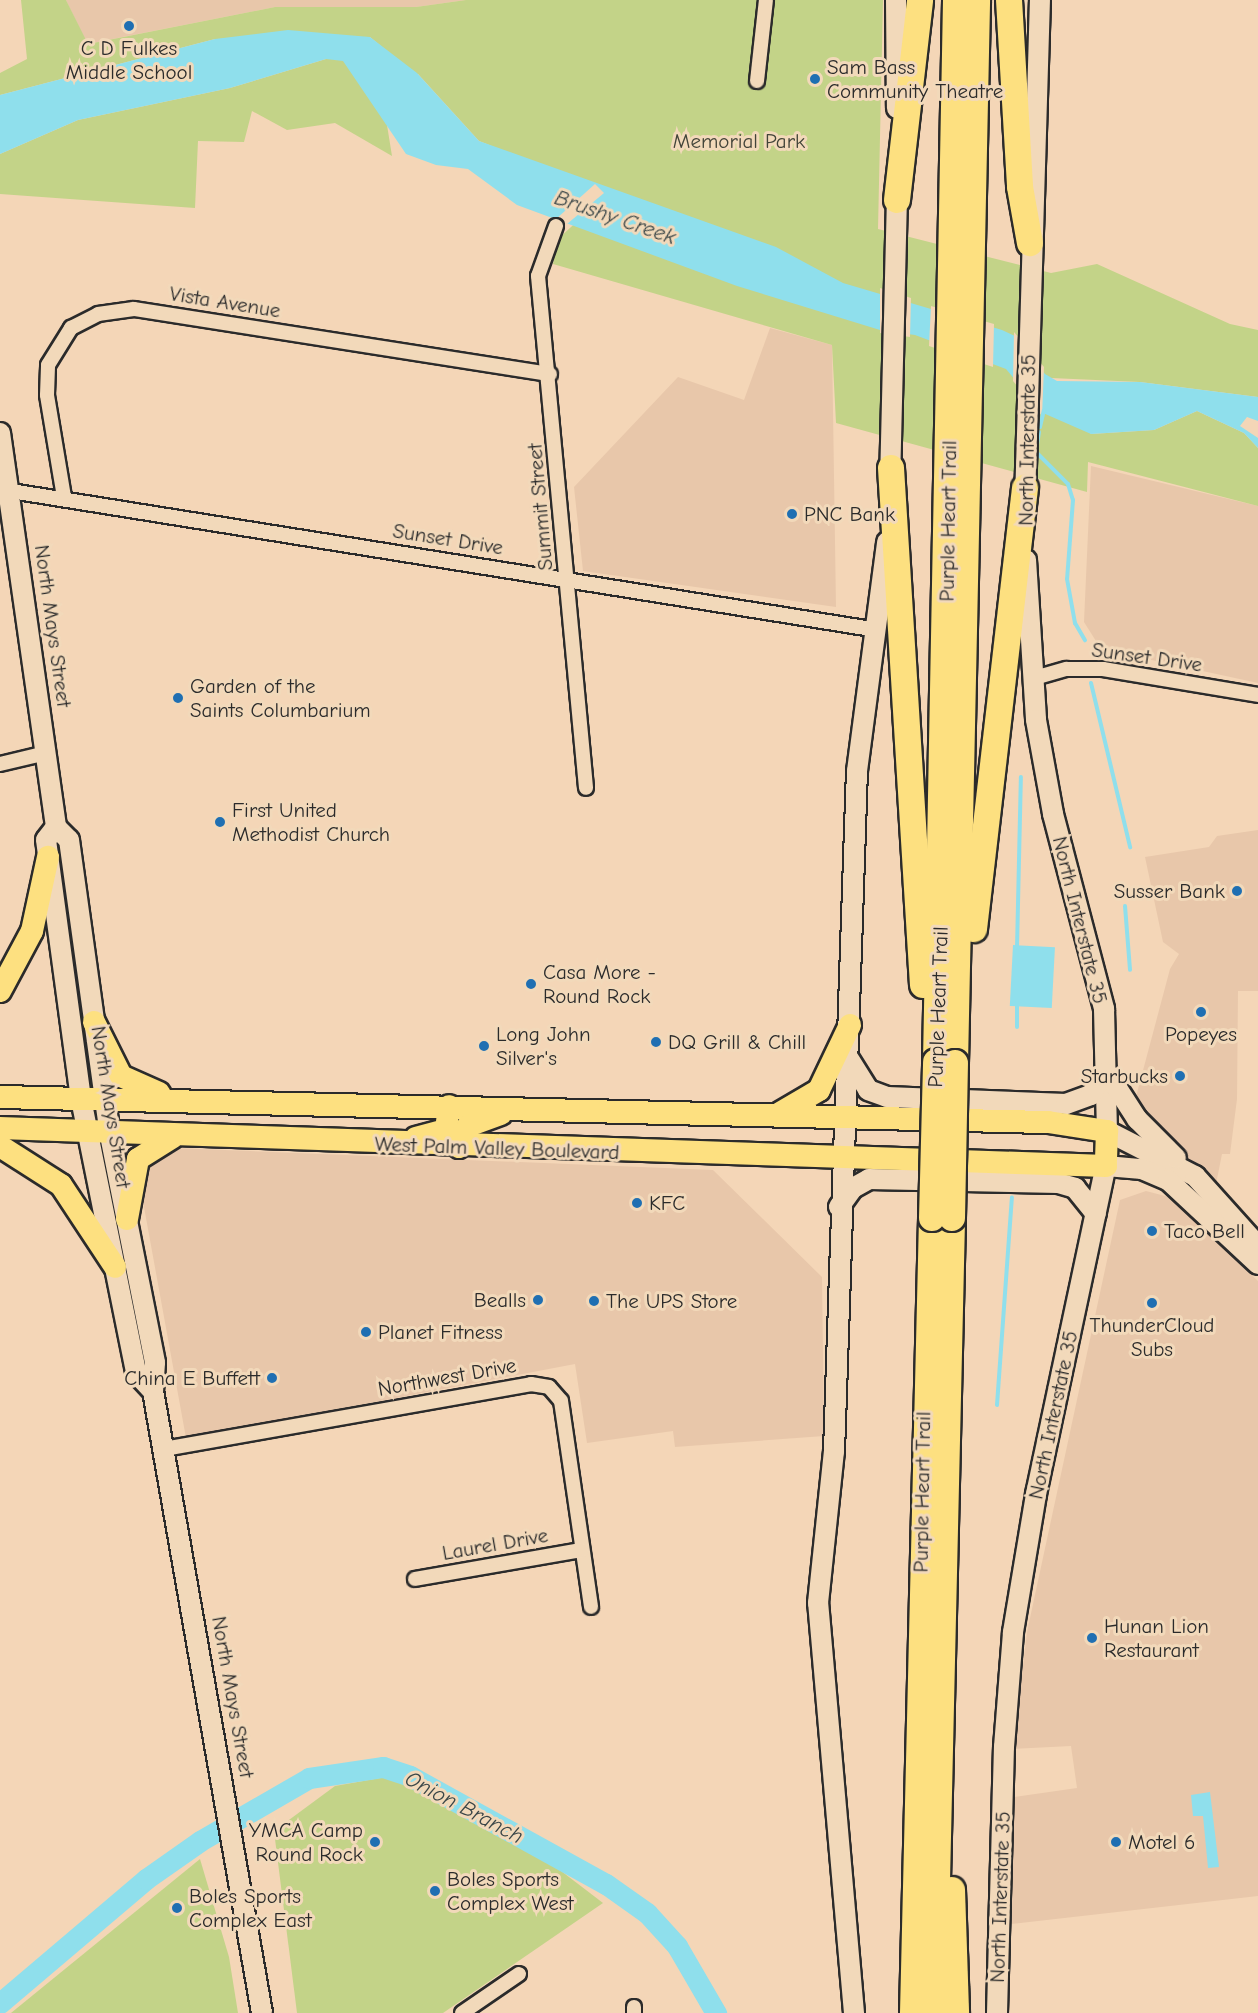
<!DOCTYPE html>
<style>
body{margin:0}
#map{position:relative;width:1258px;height:2013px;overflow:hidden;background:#f4d6b7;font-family:"Comic Neue",sans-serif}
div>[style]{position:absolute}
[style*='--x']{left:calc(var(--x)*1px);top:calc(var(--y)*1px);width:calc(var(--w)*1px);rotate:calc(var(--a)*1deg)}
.built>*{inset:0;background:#e8c7aa}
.green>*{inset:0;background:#c3d388}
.water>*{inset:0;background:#8fdfec;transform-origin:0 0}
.pier>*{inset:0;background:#f4d6b7}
.stream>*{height:4px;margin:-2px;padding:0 2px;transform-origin:2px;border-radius:2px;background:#8fdfec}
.river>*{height:21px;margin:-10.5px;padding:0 10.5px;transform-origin:10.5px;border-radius:10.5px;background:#8fdfec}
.roads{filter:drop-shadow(2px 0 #2b2b2b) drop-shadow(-2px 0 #2b2b2b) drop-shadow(0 2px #2b2b2b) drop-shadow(0 -2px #2b2b2b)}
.minor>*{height:14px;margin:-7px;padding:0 7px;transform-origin:7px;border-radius:7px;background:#f2d9ba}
.secondary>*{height:20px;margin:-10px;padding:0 10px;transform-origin:10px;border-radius:10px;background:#f2d9ba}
.trunk>*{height:22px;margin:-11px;padding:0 11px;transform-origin:11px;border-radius:11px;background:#fde080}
.motorway>*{height:26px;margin:-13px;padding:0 13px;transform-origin:13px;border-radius:13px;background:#fde080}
.bridges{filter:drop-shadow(2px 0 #2b2b2b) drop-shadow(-2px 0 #2b2b2b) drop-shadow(0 2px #2b2b2b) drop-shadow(0 -2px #2b2b2b)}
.motorway-bridge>*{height:26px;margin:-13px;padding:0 13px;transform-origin:13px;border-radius:13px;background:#fde080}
.dots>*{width:16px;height:16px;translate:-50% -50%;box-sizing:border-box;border:3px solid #f2d9ba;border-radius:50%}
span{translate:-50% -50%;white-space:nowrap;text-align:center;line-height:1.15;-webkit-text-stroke:6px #f2d9ba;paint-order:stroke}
.poi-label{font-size:21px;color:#2b2b2b}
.left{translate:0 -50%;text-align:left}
.right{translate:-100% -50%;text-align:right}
.park-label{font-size:21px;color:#424439}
.street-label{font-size:21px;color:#2b2b2b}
.water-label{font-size:22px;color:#3a4648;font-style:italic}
</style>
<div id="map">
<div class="built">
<i style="clip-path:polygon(66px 0,466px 0,416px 7px,275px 7px,87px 44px)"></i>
<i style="clip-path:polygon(770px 328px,832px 345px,836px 607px,583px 571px,574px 487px,678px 377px,744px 400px)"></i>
<i style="clip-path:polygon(1091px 466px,1258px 506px,1258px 683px,1101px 649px,1084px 622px)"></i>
<i style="clip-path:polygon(1258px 830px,1258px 991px,1238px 991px,1237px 1099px,1230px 1154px,1222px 1154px,1215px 1189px,1133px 1108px,1170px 969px,1179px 954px,1163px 942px,1145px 857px,1209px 847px,1217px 836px)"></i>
<i style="clip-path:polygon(175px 1148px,713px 1170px,822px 1277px,824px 1436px,675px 1447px,673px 1431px,587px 1443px,575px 1364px,186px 1438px,140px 1185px,154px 1150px)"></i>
<i style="clip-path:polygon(1146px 1191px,1169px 1197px,1258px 1281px,1258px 1896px,1011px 1924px,1014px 1797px,1077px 1788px,1071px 1746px,1013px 1749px,1027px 1632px,1120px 1200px)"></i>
</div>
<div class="green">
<i style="clip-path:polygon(21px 0,66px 0,88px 44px,275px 7px,416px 7px,466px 0,883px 0,878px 229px,1051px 273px,1097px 264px,1230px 324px,1258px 330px,1258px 397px,1140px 382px,1051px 378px,1091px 434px,1154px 430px,1197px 411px,1244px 433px,1258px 448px,1258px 506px,1088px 462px,1087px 492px,836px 423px,832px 345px,553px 264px,558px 239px,609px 192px,479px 141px,418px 74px,387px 125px,392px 156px,335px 123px,287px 130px,252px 111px,244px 142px,198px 141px,195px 208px,0 194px,0 154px,78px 120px,230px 88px,326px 59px,388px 52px,370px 37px,215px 39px,0 95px,0 73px,27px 59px)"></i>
<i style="clip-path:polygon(397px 1775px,444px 1795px,531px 1848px,603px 1903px,443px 2013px,297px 2013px,274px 1831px,335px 1786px)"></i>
<i style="clip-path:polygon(200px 1859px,229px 1957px,238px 2013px,11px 2013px)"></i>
</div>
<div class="water">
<i style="clip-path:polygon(288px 30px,370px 37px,417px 73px,479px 141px,776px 247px,843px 283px,1002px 330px,1017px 337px,1045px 374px,1057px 381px,1140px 382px,1258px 397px,1258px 421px,1247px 417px,1240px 426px,1258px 438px,1258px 448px,1244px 433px,1197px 411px,1154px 430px,1091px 434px,1043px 413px,1006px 369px,915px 335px,880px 330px,737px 286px,517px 205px,468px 169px,436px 165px,406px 154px,343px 61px,326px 59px,230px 88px,78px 120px,0 154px,0 95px,215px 39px)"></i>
<i style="left:1013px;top:945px;width:42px;height:61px;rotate:3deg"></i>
<i style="clip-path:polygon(1210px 1792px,1219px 1867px,1208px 1868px,1203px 1816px,1193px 1816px,1191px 1795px)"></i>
</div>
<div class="pier">
<i style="clip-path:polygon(595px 184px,604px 193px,567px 224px,556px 219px)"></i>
<i style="clip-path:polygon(880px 288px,911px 298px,910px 337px,880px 333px)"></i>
<i style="clip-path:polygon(931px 306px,994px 324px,993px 367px,929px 346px)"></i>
<i style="clip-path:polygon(1014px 332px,1044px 367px,1042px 416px,1013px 381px)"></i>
</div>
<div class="stream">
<i style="--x:1040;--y:427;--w:17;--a:-77"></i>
<i style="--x:1039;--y:432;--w:20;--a:99"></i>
<i style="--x:1036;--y:452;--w:45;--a:45"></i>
<i style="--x:1068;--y:484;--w:17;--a:73"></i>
<i style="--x:1073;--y:500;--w:79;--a:94.3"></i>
<i style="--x:1067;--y:579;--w:45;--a:79.7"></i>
<i style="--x:1075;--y:623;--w:20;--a:60"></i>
<i style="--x:1091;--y:683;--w:169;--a:76.6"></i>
<i style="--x:1125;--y:906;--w:64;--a:85.5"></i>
<i style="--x:1017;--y:948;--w:171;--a:-88.7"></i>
<i style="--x:1017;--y:1027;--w:24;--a:-90"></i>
<i style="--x:997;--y:1405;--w:208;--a:-85.9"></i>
</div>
<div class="river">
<i style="--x:0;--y:2003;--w:192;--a:-40.3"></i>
<i style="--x:146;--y:1879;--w:66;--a:-35.1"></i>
<i style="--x:200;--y:1841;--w:126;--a:-30"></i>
<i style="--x:309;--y:1778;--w:75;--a:-8.5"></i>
<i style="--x:383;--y:1767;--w:28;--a:18"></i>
<i style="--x:410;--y:1776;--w:224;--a:28.9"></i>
<i style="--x:606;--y:1884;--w:50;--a:35.3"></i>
<i style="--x:647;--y:1913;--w:45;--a:47.7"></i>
<i style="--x:677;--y:1946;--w:78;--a:59.8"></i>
</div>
<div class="roads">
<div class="minor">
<i style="--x:757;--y:81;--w:81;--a:-83.7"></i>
<i style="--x:556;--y:226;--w:53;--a:109.8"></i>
<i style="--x:538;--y:276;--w:514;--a:84.64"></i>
<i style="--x:11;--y:491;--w:878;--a:9.11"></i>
<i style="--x:64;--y:497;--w:103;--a:-99.5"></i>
<i style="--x:47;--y:395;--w:30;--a:-88"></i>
<i style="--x:48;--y:365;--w:44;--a:-58.1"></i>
<i style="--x:71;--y:328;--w:30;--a:-27"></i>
<i style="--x:98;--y:314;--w:36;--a:-8"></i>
<i style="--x:134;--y:309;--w:421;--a:8.9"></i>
<i style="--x:1031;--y:679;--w:37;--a:-16"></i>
<i style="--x:1067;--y:669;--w:36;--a:0"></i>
<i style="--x:1103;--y:669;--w:157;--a:9.5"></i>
<i style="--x:0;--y:764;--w:47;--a:-13.4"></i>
<i style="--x:164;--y:1449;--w:373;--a:-10"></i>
<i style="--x:531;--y:1384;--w:18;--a:9"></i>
<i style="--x:549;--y:1387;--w:18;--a:49"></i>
<i style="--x:561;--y:1401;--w:208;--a:81.7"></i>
<i style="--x:415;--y:1579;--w:169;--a:-9.9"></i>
<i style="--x:462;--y:2013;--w:69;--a:-34.4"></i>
<i style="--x:634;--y:2013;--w:6;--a:-90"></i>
</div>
<div class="secondary">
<i style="--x:896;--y:0;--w:108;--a:89.5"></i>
<i style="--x:0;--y:433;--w:398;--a:81.9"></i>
<i style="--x:56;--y:827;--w:18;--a:45"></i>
<i style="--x:69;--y:840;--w:293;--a:82.1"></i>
<i style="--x:109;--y:1130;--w:237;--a:78.8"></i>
<i style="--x:155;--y:1363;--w:28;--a:94"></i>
<i style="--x:153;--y:1391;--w:631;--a:80.06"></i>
<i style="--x:890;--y:483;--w:295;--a:-88.6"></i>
<i style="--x:1025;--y:501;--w:501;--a:-88.29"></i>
<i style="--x:1026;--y:560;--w:160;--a:86.4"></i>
<i style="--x:1036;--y:720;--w:96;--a:79.7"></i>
<i style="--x:1053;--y:814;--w:202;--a:75.3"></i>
<i style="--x:1104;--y:1009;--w:122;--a:88.6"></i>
<i style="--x:1107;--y:1131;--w:99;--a:27.1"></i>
<i style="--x:1195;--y:1176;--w:94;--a:48"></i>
<i style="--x:56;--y:827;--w:16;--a:128"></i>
<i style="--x:46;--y:840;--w:261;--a:82.3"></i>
<i style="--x:81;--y:1099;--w:279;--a:78.6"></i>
<i style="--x:136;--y:1373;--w:25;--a:47"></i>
<i style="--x:849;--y:1059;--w:36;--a:58"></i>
<i style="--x:868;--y:1090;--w:20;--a:20"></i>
<i style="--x:887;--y:1097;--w:179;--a:2.2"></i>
<i style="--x:1066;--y:1104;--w:27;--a:-20"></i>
<i style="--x:1091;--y:1095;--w:27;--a:-57"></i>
<i style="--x:1108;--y:1074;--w:54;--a:57.2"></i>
<i style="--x:1137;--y:1119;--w:55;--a:45"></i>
<i style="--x:839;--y:1207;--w:24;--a:-54"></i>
<i style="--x:853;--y:1188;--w:18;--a:-29"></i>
<i style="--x:869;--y:1179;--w:189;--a:1.2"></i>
<i style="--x:1058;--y:1183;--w:18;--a:16"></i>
<i style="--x:1075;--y:1188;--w:33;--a:51"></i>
<i style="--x:854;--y:2013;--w:412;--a:-95"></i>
<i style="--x:818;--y:1603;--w:152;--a:-84"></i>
<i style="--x:834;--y:1452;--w:681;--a:-88.07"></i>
<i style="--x:857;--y:771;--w:231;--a:-82.5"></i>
<i style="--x:997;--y:2013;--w:266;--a:-88.5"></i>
<i style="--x:1004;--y:1747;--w:115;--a:-85.5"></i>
<i style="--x:1013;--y:1632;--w:140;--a:-80.5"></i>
<i style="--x:1036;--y:1494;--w:335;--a:-78"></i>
<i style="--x:1106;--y:1166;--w:36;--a:5"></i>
<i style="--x:1142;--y:1169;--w:28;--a:23"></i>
<i style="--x:1168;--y:1180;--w:123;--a:43"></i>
</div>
<div class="trunk">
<i style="--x:0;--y:991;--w:68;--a:-61.9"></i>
<i style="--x:32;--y:931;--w:76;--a:-77.8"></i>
<i style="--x:94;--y:1022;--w:60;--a:63.4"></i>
<i style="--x:121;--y:1076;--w:42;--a:24.1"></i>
<i style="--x:0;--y:1097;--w:1048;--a:1.37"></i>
<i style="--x:1048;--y:1122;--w:60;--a:8.7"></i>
<i style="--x:1107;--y:1131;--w:35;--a:92"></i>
<i style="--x:1106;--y:1166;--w:1107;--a:-178.03"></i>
<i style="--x:780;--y:1113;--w:45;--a:-30.5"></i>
<i style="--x:819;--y:1090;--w:72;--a:-64.5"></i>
<i style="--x:416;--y:1138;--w:31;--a:-15"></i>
<i style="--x:446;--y:1130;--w:24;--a:-83"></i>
<i style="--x:0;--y:1146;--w:72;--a:32.6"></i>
<i style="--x:61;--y:1185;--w:98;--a:56.6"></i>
<i style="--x:459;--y:1147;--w:23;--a:-67"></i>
<i style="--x:468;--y:1126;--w:35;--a:-20"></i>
<i style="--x:127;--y:1219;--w:61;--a:-79.6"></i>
<i style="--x:138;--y:1159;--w:41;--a:-32.2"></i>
</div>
<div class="motorway">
<i style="--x:1009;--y:0;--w:187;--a:86.6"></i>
<i style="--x:1020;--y:187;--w:57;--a:79.9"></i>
<i style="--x:897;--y:200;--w:201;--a:-83.4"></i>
<i style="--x:891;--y:468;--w:518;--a:86.46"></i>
<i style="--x:974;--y:929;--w:444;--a:-83.4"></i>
<i style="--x:936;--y:1062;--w:1062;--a:-88.92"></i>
<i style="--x:955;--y:1063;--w:1063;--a:-88.81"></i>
<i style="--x:952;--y:1890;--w:123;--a:88.1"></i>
<i style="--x:913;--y:2013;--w:795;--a:-88.63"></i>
<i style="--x:934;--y:2013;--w:795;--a:-88.7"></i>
</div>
</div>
<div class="bridges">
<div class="motorway-bridge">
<i style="--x:932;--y:1218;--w:156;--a:-88.5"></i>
<i style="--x:952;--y:1218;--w:155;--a:-88.9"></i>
</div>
</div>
<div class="dots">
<i style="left:129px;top:26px;background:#1f6fb2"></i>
<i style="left:815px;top:79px;background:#1f6fb2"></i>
<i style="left:792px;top:514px;background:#1f6fb2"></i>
<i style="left:178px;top:698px;background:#1f6fb2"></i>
<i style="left:220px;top:822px;background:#1f6fb2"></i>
<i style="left:1237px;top:891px;background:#1f6fb2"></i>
<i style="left:531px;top:984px;background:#1f6fb2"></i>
<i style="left:1201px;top:1012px;background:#1f6fb2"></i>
<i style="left:656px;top:1042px;background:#1f6fb2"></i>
<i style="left:484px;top:1046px;background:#1f6fb2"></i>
<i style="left:1180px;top:1076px;background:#1f6fb2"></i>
<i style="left:637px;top:1203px;background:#1f6fb2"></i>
<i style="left:1152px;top:1231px;background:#1f6fb2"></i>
<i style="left:538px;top:1300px;background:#1f6fb2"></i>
<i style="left:594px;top:1301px;background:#1f6fb2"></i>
<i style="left:1152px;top:1303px;background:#1f6fb2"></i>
<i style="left:366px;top:1332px;background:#1f6fb2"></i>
<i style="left:272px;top:1378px;background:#1f6fb2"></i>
<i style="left:1092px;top:1638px;background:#1f6fb2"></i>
<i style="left:375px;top:1842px;background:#1f6fb2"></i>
<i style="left:1116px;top:1842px;background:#1f6fb2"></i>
<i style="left:435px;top:1891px;background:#1f6fb2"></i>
<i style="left:177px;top:1908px;background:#1f6fb2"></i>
</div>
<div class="poi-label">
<span style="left:129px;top:60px">C D Fulkes<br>Middle School</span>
<span class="left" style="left:827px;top:79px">Sam Bass<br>Community Theatre</span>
<span class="left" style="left:804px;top:514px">PNC Bank</span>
<span class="left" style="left:190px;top:698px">Garden of the<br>Saints Columbarium</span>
<span class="left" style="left:232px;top:822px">First United<br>Methodist Church</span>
<span class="right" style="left:1225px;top:891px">Susser Bank</span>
<span class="left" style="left:543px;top:984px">Casa More -<br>Round Rock</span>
<span class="left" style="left:496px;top:1046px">Long John<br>Silver's</span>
<span style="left:1201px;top:1034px">Popeyes</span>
<span class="left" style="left:668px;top:1042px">DQ Grill &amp; Chill</span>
<span class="right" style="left:1168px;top:1076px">Starbucks</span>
<span class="left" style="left:649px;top:1203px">KFC</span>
<span class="left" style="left:1164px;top:1231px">Taco Bell</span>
<span class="right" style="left:526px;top:1300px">Bealls</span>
<span class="left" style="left:606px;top:1301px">The UPS Store</span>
<span style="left:1152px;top:1337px">ThunderCloud<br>Subs</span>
<span class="left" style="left:378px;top:1332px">Planet Fitness</span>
<span class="right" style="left:260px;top:1378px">China E Buffett</span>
<span class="left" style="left:1104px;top:1638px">Hunan Lion<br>Restaurant</span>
<span class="right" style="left:363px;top:1842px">YMCA Camp<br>Round Rock</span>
<span class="left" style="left:1128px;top:1842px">Motel 6</span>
<span class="left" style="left:447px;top:1891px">Boles Sports<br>Complex West</span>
<span class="left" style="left:189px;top:1908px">Boles Sports<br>Complex East</span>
</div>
<div class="park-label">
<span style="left:739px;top:141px">Memorial Park</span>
</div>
<div class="street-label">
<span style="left:225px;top:302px;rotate:9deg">Vista Avenue</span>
<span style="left:1027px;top:440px;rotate:-89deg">North Interstate 35</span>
<span style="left:540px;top:507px;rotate:-95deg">Summit Street</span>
<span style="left:948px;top:521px;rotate:-89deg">Purple Heart Trail</span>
<span style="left:448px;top:539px;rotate:9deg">Sunset Drive</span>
<span style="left:53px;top:626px;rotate:82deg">North Mays Street</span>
<span style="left:1147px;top:657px;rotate:8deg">Sunset Drive</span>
<span style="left:1080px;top:920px;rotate:76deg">North Interstate 35</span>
<span style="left:938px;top:1007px;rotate:-88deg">Purple Heart Trail</span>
<span style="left:111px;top:1107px;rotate:81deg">North Mays Street</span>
<span style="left:497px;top:1148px;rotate:2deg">West Palm Valley Boulevard</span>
<span style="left:447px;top:1377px;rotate:-10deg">Northwest Drive</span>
<span style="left:1053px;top:1415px;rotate:-78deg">North Interstate 35</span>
<span style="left:922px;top:1492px;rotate:-89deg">Purple Heart Trail</span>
<span style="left:495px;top:1544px;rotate:-10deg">Laurel Drive</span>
<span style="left:233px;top:1697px;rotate:80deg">North Mays Street</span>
<span style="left:1000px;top:1897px;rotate:-88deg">North Interstate 35</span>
</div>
<div class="water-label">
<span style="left:615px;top:218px;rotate:19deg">Brushy Creek</span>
<span style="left:464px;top:1808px;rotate:28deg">Onion Branch</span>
</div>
</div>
